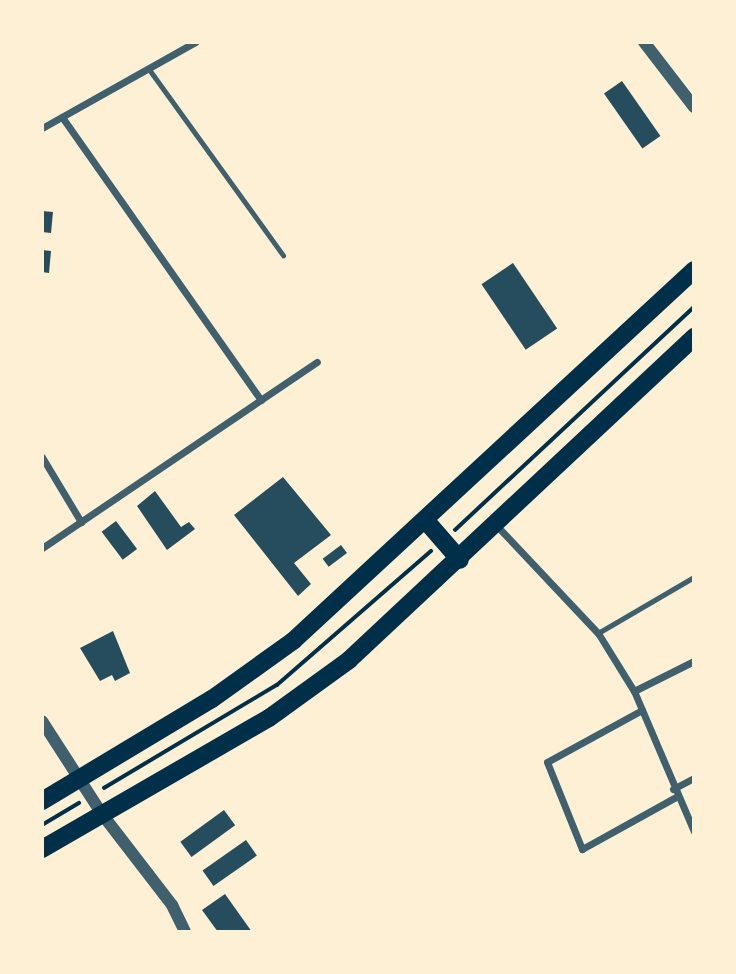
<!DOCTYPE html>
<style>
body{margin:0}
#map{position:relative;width:736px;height:974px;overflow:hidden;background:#fdf0d5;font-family:Inter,sans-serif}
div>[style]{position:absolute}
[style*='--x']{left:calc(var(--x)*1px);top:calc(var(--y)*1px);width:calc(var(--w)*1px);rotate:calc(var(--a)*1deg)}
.building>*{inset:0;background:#264d5e;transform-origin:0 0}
.path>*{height:3.5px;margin:-1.75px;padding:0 1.75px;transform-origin:1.75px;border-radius:1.75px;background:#003049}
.service>*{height:5px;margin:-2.5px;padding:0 2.5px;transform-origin:2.5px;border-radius:2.5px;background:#3f606c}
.minor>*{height:7px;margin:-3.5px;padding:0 3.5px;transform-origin:3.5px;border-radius:3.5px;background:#3f606c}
.tertiary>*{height:12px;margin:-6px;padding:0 6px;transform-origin:6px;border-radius:6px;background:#3f606c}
.primary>*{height:18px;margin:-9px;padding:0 9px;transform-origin:9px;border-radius:9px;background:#003049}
span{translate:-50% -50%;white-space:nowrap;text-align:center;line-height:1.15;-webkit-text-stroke:5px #fdf0d5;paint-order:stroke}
.frame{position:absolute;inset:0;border:44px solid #fdf0d5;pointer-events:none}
</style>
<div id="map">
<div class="building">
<i style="left:622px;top:81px;width:67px;height:22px;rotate:55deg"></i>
<i style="clip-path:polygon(42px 211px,53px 212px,51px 233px,42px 232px)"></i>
<i style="clip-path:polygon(42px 250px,51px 251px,49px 273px,42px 272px)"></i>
<i style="left:513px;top:263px;width:79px;height:38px;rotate:56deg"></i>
<i style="clip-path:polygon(283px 477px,331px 535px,294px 563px,311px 584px,298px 596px,234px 515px)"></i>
<i style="clip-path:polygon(155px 491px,181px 527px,189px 522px,195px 529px,167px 550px,137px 506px)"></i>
<i style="left:116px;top:521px;width:35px;height:18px;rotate:53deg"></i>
<i style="left:341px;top:545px;width:10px;height:23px;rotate:53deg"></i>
<i style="clip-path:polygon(113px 631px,130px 673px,115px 681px,112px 675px,100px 681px,80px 648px)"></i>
<i style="left:224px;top:810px;width:19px;height:54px;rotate:54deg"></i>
<i style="left:246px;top:840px;width:19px;height:53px;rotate:55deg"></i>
<i style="clip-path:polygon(225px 894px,252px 932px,218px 932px,202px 910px)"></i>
</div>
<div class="path">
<i style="--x:455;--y:530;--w:327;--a:-43"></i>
<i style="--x:104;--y:788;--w:201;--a:-30.8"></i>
<i style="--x:277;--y:685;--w:204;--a:-41"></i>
<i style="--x:42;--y:825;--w:43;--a:-30.7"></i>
</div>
<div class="service">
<i style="--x:148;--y:68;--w:231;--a:54.2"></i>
<i style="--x:598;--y:633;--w:111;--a:-30.3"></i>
</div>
<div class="minor">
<i style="--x:62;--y:117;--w:346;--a:54.9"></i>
<i style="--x:42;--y:128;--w:176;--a:-29.3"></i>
<i style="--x:42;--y:457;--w:76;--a:59"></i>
<i style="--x:497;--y:526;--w:147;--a:46.7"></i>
<i style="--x:598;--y:633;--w:68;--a:58.2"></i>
<i style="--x:634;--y:691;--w:153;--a:66.9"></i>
<i style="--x:42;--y:548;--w:332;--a:-34.1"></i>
<i style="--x:634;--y:691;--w:67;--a:-26.6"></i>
<i style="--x:642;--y:710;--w:108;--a:151.3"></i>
<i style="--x:547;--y:762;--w:94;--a:68.1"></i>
<i style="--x:582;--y:849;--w:107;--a:-29"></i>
<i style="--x:673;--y:789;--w:24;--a:-28"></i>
</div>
<div class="tertiary">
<i style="--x:644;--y:42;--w:82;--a:52.4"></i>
<i style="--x:42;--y:721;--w:111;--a:57.2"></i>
<i style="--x:102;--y:814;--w:115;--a:52.4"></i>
<i style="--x:172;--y:905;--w:30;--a:64"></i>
</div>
<div class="primary">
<i style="--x:427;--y:522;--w:50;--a:49"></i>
<i style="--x:42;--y:801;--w:198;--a:-31"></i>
<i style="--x:212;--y:699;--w:100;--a:-35.6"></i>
<i style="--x:293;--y:641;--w:546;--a:-42.77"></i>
<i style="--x:42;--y:849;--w:262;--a:-30"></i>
<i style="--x:269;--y:718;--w:99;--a:-35.9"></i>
<i style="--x:349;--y:660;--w:473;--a:-43.1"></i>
</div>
<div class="frame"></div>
</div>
